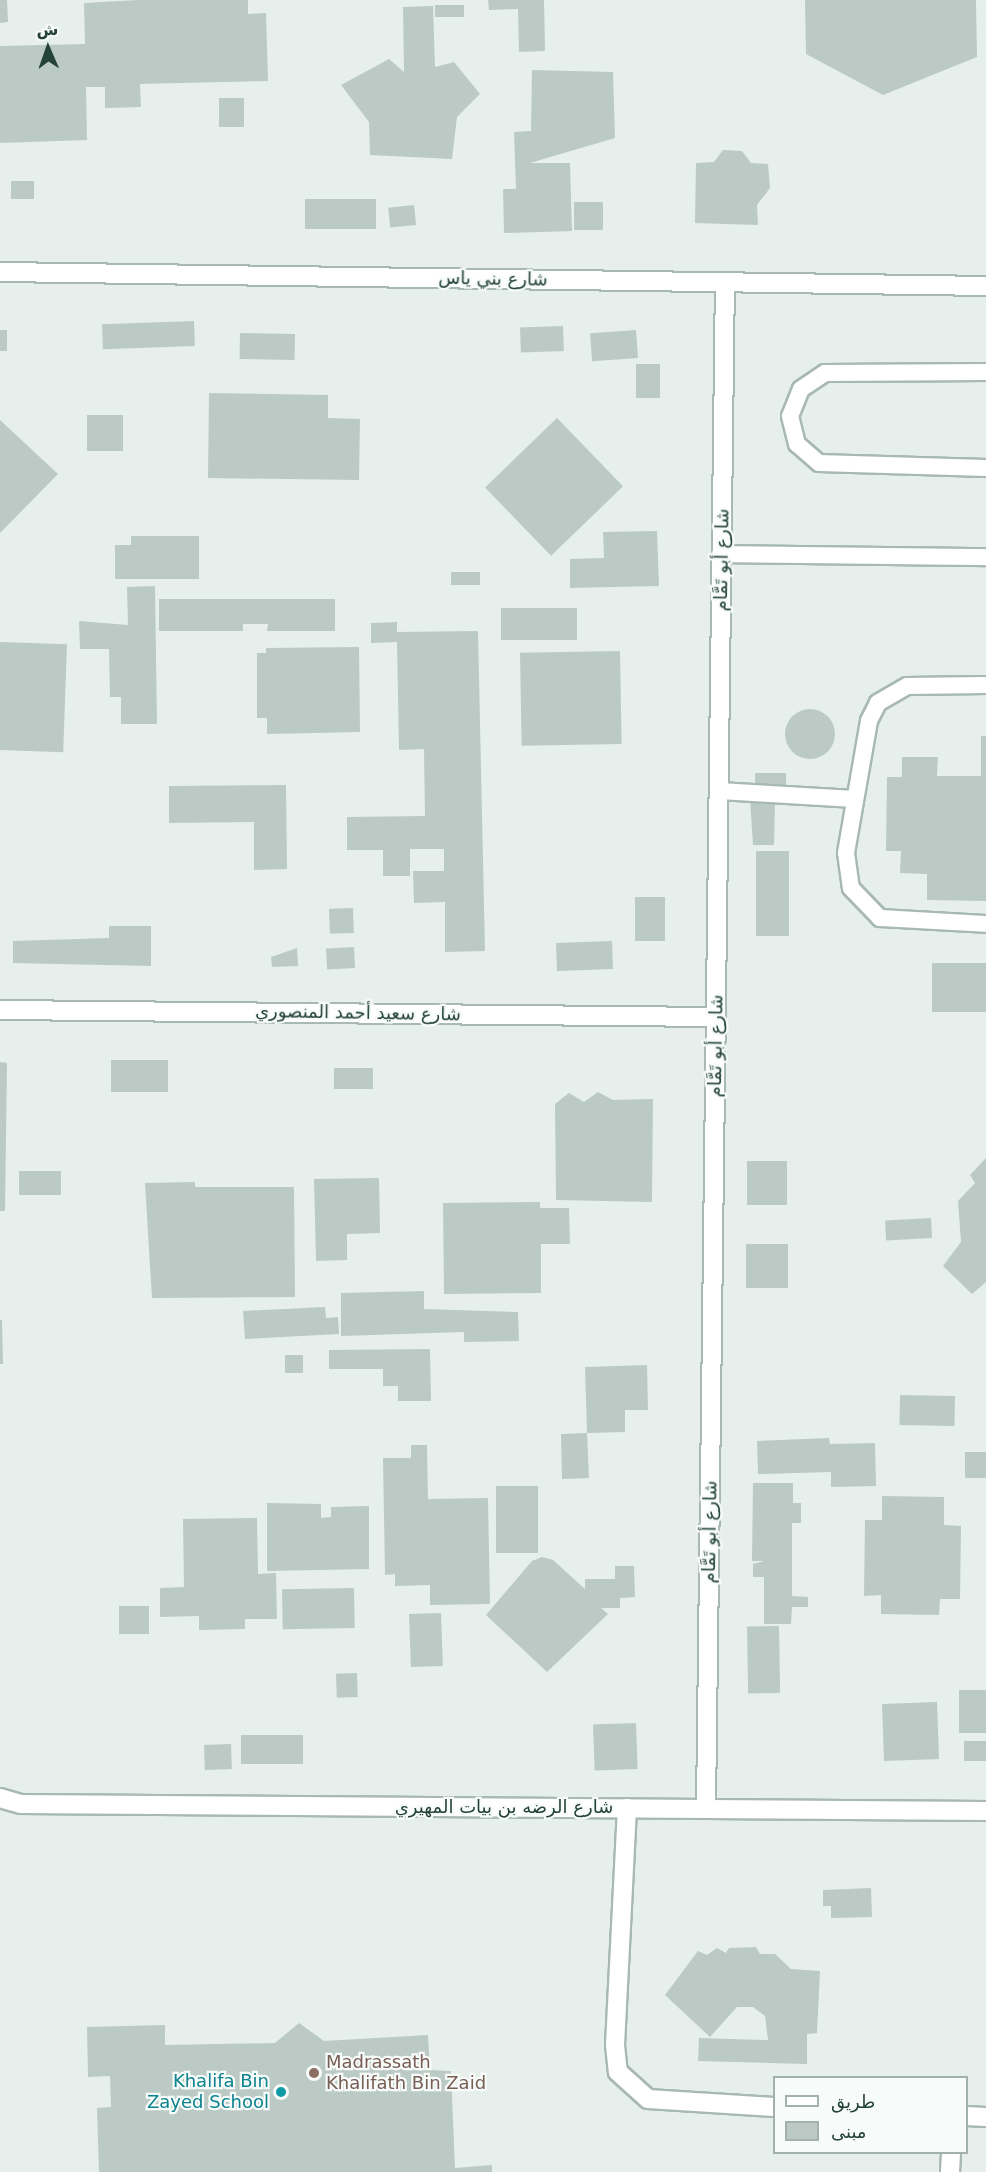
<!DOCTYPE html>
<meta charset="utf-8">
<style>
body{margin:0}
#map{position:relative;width:986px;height:2172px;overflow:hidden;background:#e6efeb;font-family:"DejaVu Sans",Vazirmatn,sans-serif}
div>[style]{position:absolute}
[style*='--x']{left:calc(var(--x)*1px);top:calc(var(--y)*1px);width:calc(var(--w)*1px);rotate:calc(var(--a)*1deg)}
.building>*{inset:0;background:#bbcac4;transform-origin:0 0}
.round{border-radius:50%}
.roads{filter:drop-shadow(2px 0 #a8b8b2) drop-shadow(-2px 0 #a8b8b2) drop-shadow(0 2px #a8b8b2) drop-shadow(0 -2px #a8b8b2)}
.lane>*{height:16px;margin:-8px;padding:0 8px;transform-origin:8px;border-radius:8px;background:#fff}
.street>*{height:18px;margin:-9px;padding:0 9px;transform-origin:9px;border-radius:9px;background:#fff}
.dots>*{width:16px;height:16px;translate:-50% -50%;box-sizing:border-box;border:3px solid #f7fbf9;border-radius:50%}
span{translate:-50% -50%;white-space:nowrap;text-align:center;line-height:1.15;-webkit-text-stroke:4.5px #f7fbf9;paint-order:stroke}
.street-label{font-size:18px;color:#24423a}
.education-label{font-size:18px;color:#785e54}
.left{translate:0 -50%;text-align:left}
.culture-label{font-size:18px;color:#0d838f}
.right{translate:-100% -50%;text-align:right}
.legend{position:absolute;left:773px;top:2076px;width:195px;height:78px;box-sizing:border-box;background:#f7fbf9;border:2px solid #a3b1ad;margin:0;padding:8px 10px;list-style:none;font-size:18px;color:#24423a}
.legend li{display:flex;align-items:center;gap:12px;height:30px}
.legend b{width:30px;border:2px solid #a3b1ad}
.north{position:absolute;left:18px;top:18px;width:60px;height:60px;-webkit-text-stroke:4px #f7fbf9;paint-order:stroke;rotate:358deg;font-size:16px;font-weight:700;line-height:24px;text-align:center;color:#24423a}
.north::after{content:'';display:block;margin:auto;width:21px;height:27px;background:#24423a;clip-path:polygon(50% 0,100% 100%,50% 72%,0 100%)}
</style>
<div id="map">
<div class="building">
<i style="clip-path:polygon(0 0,7px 0,8px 22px,0 23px)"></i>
<i style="clip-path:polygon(138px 0,248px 0,248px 14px,266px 13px,268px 81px,140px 84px,141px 107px,105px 108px,105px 87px,86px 87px,87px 140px,0 143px,0 46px,85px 44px,84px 3px)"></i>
<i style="clip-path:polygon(488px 0,544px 0,545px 51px,519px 52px,518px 9px,489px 10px)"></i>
<i style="clip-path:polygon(805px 0,976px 0,977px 57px,883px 95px,806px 54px)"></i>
<i style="left:464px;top:5px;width:12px;height:29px;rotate:90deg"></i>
<i style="clip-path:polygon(433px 6px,435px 67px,454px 62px,480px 94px,457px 117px,452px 159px,370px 155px,369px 122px,341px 85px,389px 59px,404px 72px,403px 7px)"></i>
<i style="clip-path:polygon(532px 70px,613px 72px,615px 138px,530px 163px,570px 163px,572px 231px,504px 233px,503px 189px,516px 189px,514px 132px,531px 131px)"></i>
<i style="left:244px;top:98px;width:29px;height:25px;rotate:90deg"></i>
<i style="clip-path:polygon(723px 150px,742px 151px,751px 163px,768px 164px,770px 188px,757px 205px,758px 225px,695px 223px,696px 163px,714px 162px)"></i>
<i style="left:34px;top:181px;width:18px;height:23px;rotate:90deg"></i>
<i style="left:305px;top:199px;width:71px;height:30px"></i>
<i style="left:603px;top:202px;width:28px;height:29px;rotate:90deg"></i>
<i style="left:414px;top:205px;width:20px;height:26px;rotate:84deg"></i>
<i style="left:194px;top:321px;width:25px;height:92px;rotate:88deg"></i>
<i style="left:563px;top:326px;width:25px;height:43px;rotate:88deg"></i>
<i style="left:0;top:330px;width:7px;height:21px"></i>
<i style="left:636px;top:330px;width:28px;height:46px;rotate:86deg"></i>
<i style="left:240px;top:333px;width:55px;height:26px;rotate:1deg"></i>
<i style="left:636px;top:364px;width:24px;height:34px"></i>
<i style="clip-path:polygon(209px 393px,328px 395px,328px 418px,360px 419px,359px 480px,208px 478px)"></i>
<i style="left:87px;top:415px;width:36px;height:36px"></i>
<i style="left:557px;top:418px;width:95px;height:100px;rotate:46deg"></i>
<i style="clip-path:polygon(0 420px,58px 474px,0 533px)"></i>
<i style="clip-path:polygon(657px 531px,659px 586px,570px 588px,570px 559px,604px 558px,603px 532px)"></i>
<i style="clip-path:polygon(131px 536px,199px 536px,199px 579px,115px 579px,115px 545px,131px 545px)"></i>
<i style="left:480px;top:572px;width:13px;height:29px;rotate:90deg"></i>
<i style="clip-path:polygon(155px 586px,157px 724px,121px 724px,121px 697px,110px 697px,109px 649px,80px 649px,79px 621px,128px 625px,127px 587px)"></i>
<i style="clip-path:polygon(159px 599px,335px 599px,335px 631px,267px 631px,268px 624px,243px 624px,243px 631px,159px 631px)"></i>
<i style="left:501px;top:608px;width:76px;height:32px"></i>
<i style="clip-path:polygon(397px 622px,397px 632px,478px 631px,485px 951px,445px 952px,445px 902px,414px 903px,413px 871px,444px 871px,444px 849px,410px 849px,410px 876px,383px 876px,383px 850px,347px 850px,347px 817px,425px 816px,424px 749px,399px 750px,397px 642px,371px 643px,371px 623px)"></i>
<i style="left:0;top:642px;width:67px;height:108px;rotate:2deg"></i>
<i style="clip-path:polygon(359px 647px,360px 732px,267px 734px,267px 718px,257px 718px,257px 653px,266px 653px,266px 648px)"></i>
<i style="left:620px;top:651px;width:93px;height:100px;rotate:89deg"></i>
<i class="round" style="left:785px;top:709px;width:50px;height:50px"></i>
<i style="clip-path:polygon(981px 736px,986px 736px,986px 901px,927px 900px,927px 874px,900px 873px,901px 851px,886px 851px,887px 777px,902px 777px,902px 757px,938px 757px,937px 776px,981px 776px)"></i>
<i style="left:755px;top:773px;width:31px;height:17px"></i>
<i style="clip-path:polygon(286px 785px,287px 869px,254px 870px,254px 822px,169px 823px,169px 786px)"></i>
<i style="clip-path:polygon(750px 799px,775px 800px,774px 845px,753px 845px)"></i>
<i style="left:789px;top:851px;width:85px;height:33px;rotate:90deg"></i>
<i style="left:635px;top:897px;width:30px;height:44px"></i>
<i style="left:353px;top:908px;width:25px;height:24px;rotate:88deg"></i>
<i style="clip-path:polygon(109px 926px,151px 926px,151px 966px,13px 963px,13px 941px,109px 938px)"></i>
<i style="left:612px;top:941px;width:28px;height:56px;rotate:88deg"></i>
<i style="left:354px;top:947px;width:21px;height:28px;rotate:87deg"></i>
<i style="clip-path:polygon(297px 948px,298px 966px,272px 967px,271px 957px)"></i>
<i style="left:932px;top:963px;width:54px;height:49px"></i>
<i style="left:168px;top:1060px;width:32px;height:57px;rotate:90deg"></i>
<i style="clip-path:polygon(0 1062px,7px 1063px,5px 1211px,0 1211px)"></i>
<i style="left:373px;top:1068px;width:21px;height:39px;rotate:90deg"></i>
<i style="clip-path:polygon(598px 1092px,613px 1100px,653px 1099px,652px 1202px,556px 1200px,555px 1104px,569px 1093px,584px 1102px)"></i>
<i style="clip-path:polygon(986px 1158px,986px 1282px,972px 1294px,943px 1266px,961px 1242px,958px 1201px,975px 1183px,970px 1175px)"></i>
<i style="left:787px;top:1161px;width:44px;height:40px;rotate:90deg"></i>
<i style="left:19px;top:1171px;width:42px;height:24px"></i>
<i style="clip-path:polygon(379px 1178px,380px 1233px,347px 1234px,347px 1260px,316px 1261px,314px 1179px)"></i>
<i style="clip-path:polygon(195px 1182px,195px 1187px,294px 1187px,295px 1297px,152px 1298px,145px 1183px)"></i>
<i style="clip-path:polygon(540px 1202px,540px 1208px,569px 1208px,570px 1244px,541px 1244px,541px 1293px,444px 1294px,443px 1203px)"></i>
<i style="left:931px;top:1218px;width:20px;height:46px;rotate:87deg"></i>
<i style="left:746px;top:1244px;width:42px;height:44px"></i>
<i style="clip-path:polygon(424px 1291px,424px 1309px,518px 1312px,519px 1341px,464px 1342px,464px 1332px,341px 1336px,341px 1293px)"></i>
<i style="clip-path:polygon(325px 1307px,326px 1318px,338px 1317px,339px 1334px,245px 1339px,243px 1311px)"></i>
<i style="clip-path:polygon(0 1320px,2px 1320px,3px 1364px,0 1364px)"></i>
<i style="clip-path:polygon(430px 1349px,431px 1401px,398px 1401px,398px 1386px,383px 1386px,383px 1369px,329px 1369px,329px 1350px)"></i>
<i style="left:285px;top:1355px;width:18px;height:18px"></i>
<i style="clip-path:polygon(647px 1365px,648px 1410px,625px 1410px,625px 1432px,587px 1433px,589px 1478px,562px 1479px,561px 1434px,587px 1433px,585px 1367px)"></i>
<i style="left:900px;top:1395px;width:55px;height:30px;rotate:1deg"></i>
<i style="clip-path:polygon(829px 1438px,830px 1444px,875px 1443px,876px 1486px,831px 1487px,831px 1472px,758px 1474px,757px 1441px)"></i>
<i style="clip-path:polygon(411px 1445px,427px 1445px,428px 1499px,488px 1498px,490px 1604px,430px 1605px,430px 1585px,395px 1586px,395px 1574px,385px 1575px,383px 1458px,411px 1458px)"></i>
<i style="left:965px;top:1452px;width:21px;height:26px"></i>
<i style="clip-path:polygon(753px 1483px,793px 1483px,793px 1503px,801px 1503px,801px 1523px,792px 1523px,792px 1596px,808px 1597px,808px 1607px,792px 1607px,791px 1624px,764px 1624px,764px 1577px,753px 1577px,753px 1564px,764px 1561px,752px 1561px)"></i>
<i style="left:496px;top:1486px;width:42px;height:67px"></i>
<i style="clip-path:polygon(882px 1496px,944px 1497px,944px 1525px,961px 1526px,960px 1599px,940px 1599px,939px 1615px,881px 1614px,881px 1595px,864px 1596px,865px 1520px,882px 1520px)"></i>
<i style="clip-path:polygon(267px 1503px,321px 1504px,321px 1518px,331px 1517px,331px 1507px,369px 1506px,369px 1569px,267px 1571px)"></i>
<i style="clip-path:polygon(257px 1518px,258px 1574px,276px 1573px,277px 1619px,245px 1619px,245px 1629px,199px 1630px,199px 1616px,160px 1617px,160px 1588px,184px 1587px,183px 1519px)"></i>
<i style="clip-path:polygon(542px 1557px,553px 1560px,585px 1589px,585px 1579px,615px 1579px,615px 1566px,634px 1566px,635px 1597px,620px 1598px,620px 1608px,601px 1608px,608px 1614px,547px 1672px,486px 1615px,532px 1561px)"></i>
<i style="left:354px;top:1588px;width:40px;height:72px;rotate:89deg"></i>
<i style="left:149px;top:1606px;width:28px;height:30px;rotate:90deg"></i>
<i style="left:441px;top:1613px;width:53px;height:32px;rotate:88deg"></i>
<i style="left:779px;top:1626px;width:67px;height:32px;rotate:89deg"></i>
<i style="left:357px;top:1673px;width:24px;height:21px;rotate:88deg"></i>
<i style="left:986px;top:1690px;width:43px;height:27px;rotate:90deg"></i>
<i style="left:937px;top:1702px;width:57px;height:55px;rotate:88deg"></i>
<i style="left:636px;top:1723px;width:46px;height:43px;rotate:88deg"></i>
<i style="left:241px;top:1735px;width:62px;height:29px"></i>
<i style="left:986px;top:1741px;width:20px;height:22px;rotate:90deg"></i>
<i style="left:231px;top:1744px;width:25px;height:27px;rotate:88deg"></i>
<i style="clip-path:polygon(871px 1888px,872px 1917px,831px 1918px,831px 1906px,823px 1906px,823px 1890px)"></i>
<i style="clip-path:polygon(756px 1947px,760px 1954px,775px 1954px,791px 1969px,820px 1971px,817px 2033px,807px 2034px,807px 2064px,698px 2061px,699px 2038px,768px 2040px,765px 2016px,753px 2007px,737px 2007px,710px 2037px,665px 1995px,698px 1951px,707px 1955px,717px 1948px,726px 1953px,729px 1948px)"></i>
<i style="clip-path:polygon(299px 2023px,324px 2041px,428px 2035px,430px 2070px,451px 2071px,455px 2168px,492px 2165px,492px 2172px,99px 2172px,97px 2108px,111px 2107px,110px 2076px,88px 2077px,87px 2027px,165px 2025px,165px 2045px,275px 2043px)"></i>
</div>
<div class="roads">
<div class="lane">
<i style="--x:986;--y:372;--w:161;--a:179.6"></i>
<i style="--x:825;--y:373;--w:29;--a:146"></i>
<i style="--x:801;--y:389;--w:29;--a:112"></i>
<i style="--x:790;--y:416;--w:29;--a:76"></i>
<i style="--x:797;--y:444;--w:29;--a:41"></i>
<i style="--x:819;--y:463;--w:167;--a:1.7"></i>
<i style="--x:722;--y:554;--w:264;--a:0.7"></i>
<i style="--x:986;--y:685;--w:79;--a:179.3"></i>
<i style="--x:907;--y:686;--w:34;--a:150"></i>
<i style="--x:878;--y:703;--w:20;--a:117"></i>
<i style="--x:869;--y:721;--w:134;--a:99.9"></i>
<i style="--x:846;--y:853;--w:35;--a:82"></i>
<i style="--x:851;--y:888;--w:42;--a:46"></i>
<i style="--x:880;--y:918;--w:106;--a:3.2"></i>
<i style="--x:719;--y:791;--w:136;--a:3.4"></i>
</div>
<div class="street">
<i style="--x:0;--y:272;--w:986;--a:0.81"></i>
<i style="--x:0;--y:1010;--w:716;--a:0.56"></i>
<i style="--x:0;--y:1798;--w:22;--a:16"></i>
<i style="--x:21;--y:1804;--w:965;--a:0.42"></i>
<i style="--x:627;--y:1808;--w:237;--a:92.9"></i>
<i style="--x:615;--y:2045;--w:27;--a:84"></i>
<i style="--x:618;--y:2072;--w:40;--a:42"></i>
<i style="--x:648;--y:2099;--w:126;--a:3.6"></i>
<i style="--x:706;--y:1809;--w:1526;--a:-89.29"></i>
<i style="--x:966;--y:2116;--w:20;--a:3"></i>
<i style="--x:950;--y:2172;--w:20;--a:-87"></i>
</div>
</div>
<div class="dots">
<i style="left:314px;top:2073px;background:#8d6e63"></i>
<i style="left:281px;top:2092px;background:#0f9aa8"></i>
</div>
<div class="street-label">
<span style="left:493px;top:279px;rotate:1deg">شارع بني ياس</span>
<span style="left:722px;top:560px;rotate:-89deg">شارع أبو تَمَّام</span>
<span style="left:358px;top:1013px;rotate:1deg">شارع سعيد أحمد المنصوري</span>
<span style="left:716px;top:1046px;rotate:-89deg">شارع أبو تَمَّام</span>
<span style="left:710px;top:1532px;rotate:-89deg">شارع أبو تَمَّام</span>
<span style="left:504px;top:1807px">شارع الرضه بن بيات المهيري</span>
</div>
<div class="education-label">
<span class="left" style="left:326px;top:2073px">Madrassath<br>Khalifath Bin Zaid</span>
</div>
<div class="culture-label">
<span class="right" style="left:269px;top:2092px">Khalifa Bin<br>Zayed School</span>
</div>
<ul class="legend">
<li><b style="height:8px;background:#fff"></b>طريق</li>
<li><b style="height:16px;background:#bbcac4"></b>مبنى</li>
</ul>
<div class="north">ش</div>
</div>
